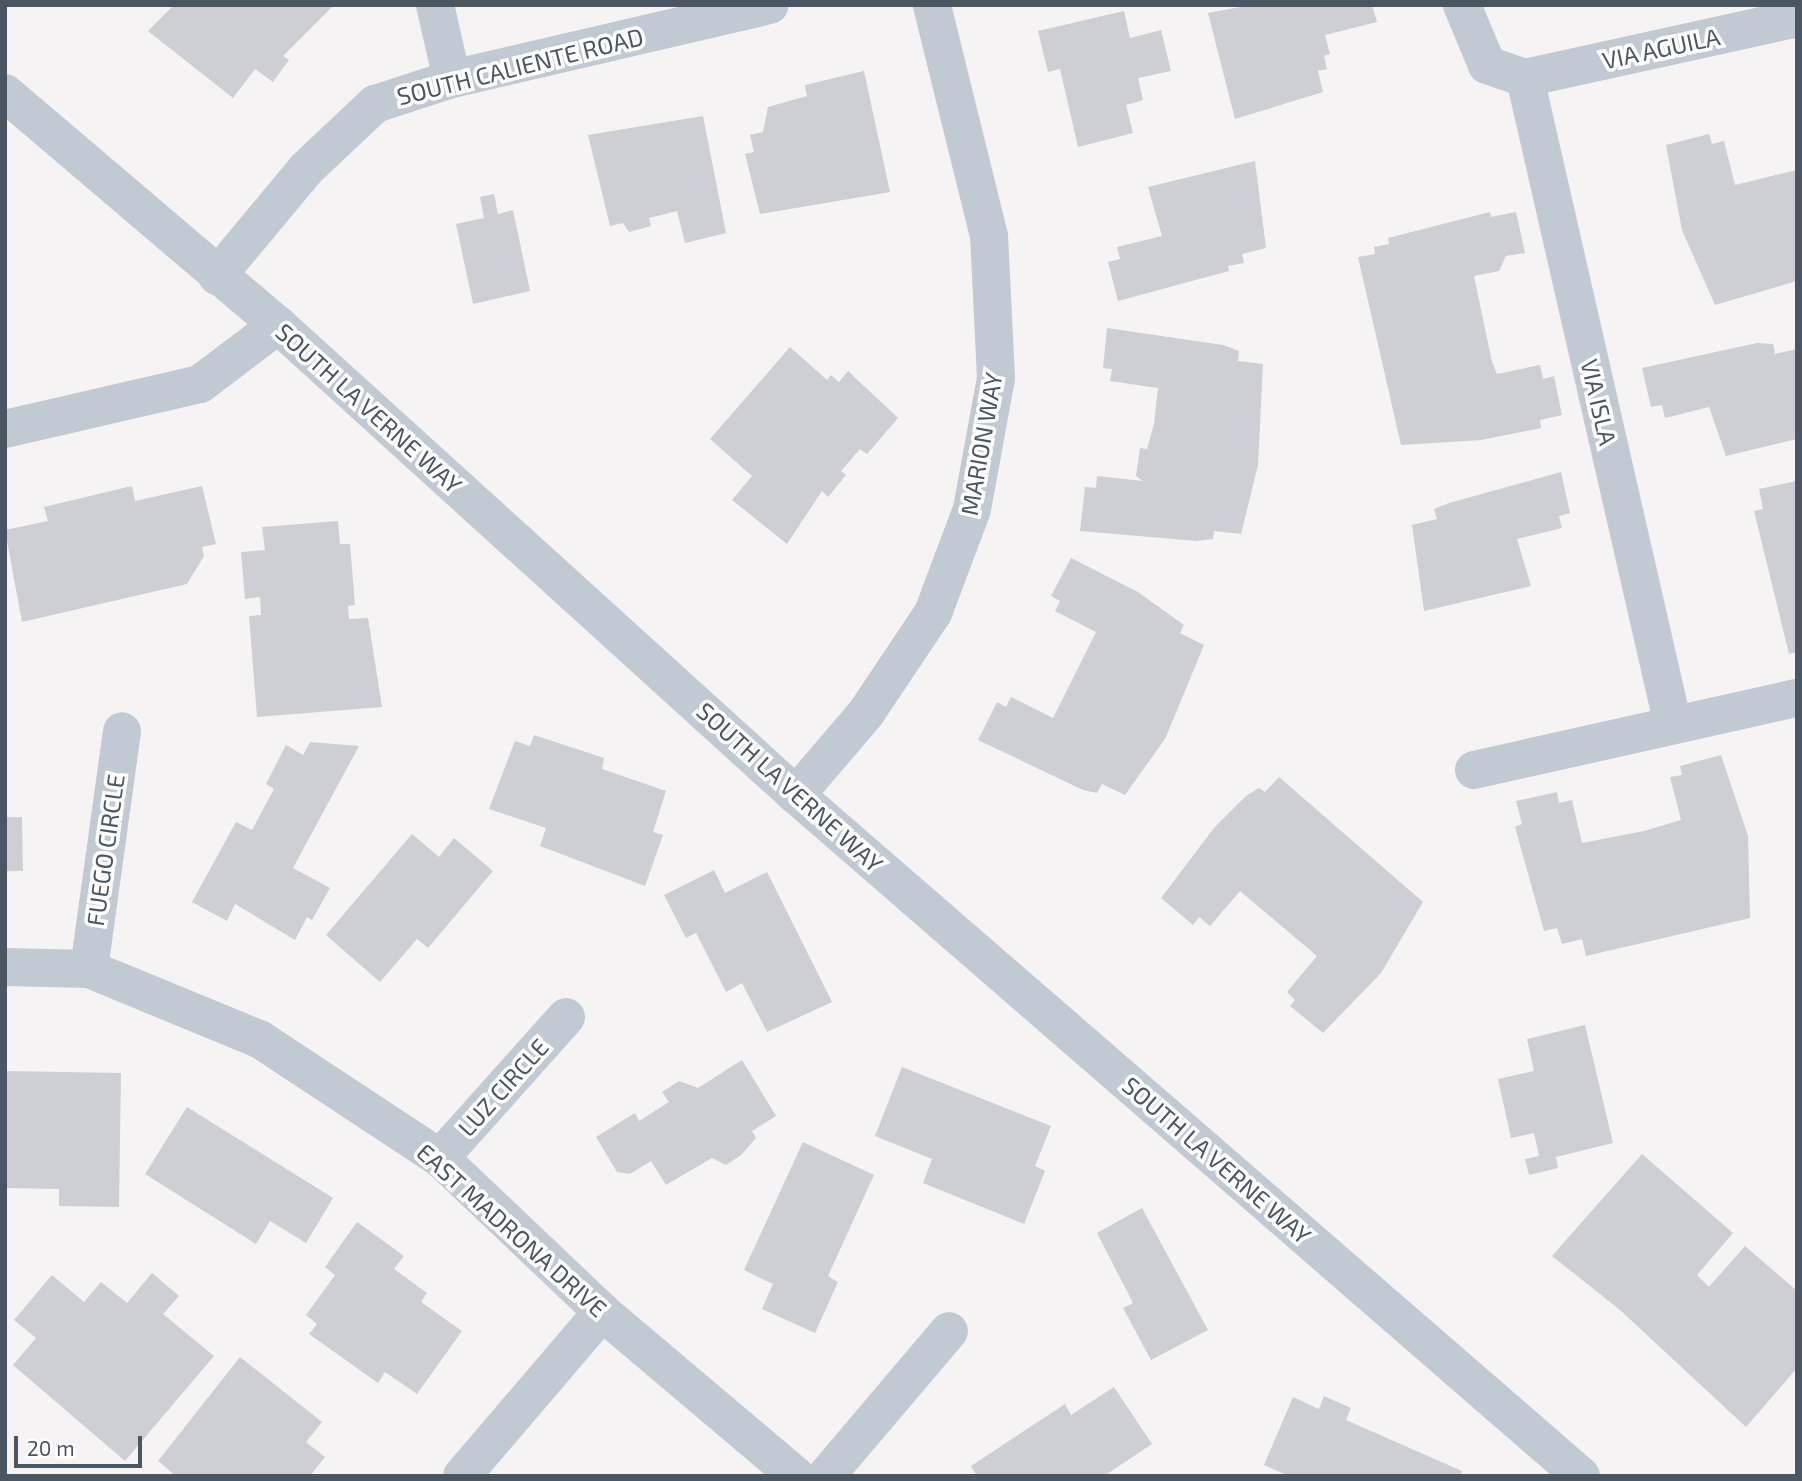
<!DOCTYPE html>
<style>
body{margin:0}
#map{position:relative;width:1802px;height:1481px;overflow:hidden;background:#f5f3f3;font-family:"Exo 2",sans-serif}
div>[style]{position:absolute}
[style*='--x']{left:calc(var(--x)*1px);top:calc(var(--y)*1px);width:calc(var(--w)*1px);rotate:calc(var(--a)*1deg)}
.building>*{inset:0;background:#cdcfd5;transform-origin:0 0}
.minor>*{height:38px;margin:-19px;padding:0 19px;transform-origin:19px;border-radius:19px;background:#c1cad2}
span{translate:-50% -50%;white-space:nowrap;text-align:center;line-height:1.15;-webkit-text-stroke:7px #fff;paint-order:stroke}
.street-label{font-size:24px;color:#4a5661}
.frame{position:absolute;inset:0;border:7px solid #4a5661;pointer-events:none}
.scale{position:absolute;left:14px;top:1436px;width:128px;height:32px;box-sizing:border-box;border:4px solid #4a5661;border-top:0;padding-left:9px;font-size:21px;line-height:24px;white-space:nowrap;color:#4a5661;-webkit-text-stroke:5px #fff;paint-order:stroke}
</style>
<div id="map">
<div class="building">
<i style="clip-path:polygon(174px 5px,334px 5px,283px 56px,289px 60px,273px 82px,255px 69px,233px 98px,148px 31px)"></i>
<i style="clip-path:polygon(1251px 5px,1372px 5px,1377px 22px,1325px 35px,1330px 54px,1324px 56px,1327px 69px,1318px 71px,1323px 92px,1235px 119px,1208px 13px)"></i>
<i style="clip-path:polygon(1124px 11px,1130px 38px,1161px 30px,1171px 71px,1138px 78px,1143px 100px,1126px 105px,1133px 133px,1078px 147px,1060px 69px,1048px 72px,1038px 31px)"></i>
<i style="clip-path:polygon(864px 71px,890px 192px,760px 214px,745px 154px,754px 152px,750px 135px,763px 132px,768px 107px,807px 96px,805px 85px)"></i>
<i style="clip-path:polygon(703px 116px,726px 233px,685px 243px,677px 211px,649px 218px,651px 226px,629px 232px,623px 223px,610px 226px,588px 135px)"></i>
<i style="clip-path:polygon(1709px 134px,1712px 144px,1724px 141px,1735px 185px,1797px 170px,1797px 281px,1715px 305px,1682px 230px,1666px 145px)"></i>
<i style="clip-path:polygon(1255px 161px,1266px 248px,1242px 254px,1244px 263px,1228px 266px,1229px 271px,1118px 301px,1108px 262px,1120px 259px,1117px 247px,1162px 236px,1148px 187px)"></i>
<i style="clip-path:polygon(494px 194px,498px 214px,513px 210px,530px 291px,473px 304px,456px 224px,484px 218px,480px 197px)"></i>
<i style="clip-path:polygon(1490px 212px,1491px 217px,1516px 212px,1525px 253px,1506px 256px,1499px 271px,1474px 276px,1492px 362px,1497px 374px,1540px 365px,1543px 379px,1554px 376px,1562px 415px,1540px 420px,1541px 428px,1481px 440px,1401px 445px,1358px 257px,1375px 254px,1374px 247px,1389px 244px,1388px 238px)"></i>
<i style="clip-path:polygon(1107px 328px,1223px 345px,1239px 351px,1238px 361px,1263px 364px,1258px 465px,1241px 534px,1214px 531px,1213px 539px,1197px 541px,1080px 531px,1085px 487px,1096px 488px,1097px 476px,1143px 481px,1136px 476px,1140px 448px,1147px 449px,1154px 424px,1158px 388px,1110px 381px,1112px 369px,1103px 368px)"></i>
<i style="clip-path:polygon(1757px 343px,1773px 344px,1775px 354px,1797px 349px,1797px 439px,1726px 456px,1709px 407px,1665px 418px,1662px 405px,1651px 407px,1642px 368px)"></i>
<i style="clip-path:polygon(790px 347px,827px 380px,831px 375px,839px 382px,848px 371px,898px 418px,867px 454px,860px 449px,841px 471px,846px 475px,828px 497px,822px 491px,787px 544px,732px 500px,752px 476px,710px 439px)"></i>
<i style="clip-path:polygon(1561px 472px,1570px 513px,1559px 516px,1562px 528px,1517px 539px,1531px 586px,1424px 611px,1412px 525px,1437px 519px,1434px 509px,1449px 503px)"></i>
<i style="clip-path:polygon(1796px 481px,1797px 652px,1789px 654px,1754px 511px,1763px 509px,1759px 489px)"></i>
<i style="clip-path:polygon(132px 486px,135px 501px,202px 486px,216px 544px,202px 547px,204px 556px,187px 584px,22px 622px,5px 530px,48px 521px,44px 507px)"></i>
<i style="clip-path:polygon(338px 521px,340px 544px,350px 544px,355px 605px,348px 606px,349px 619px,368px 618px,382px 707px,257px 717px,249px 616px,261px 615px,260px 597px,245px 599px,241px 552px,265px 550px,262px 527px)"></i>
<i style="clip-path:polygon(1071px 558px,1138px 592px,1184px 625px,1180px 633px,1204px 645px,1165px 739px,1125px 795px,1102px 784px,1097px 793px,1083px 790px,978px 740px,997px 702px,1006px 707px,1011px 697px,1053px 718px,1096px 632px,1055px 611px,1060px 601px,1051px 596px)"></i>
<i style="clip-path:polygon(534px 735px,604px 758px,602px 769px,666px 791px,653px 832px,663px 835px,645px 886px,540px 846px,546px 828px,489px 809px,515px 741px,530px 746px)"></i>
<i style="clip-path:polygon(310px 742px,359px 746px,293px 868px,330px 888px,312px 920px,307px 917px,295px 940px,235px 904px,227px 921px,192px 902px,236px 822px,252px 830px,274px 789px,266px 784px,286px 745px,303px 755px)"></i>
<i style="clip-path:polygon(1721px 755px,1748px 836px,1750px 918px,1586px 956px,1582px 939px,1562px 944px,1557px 928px,1544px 931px,1515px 827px,1522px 824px,1516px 801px,1557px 792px,1559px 803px,1572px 800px,1582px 843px,1644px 831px,1681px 820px,1670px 777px,1682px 775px,1680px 766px)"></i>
<i style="clip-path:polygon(1279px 777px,1423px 902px,1381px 973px,1323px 1033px,1290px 1006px,1295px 1000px,1287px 992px,1317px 956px,1240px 891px,1210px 926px,1199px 917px,1193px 925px,1161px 898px,1214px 828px,1246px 796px,1259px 788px,1265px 792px)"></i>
<i style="left:22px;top:817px;width:54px;height:17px;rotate:89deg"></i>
<i style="clip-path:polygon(412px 834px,439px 857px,454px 838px,493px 871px,428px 948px,417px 939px,380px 982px,326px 935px)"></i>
<i style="clip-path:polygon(714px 870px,725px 893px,767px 872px,832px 1002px,767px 1032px,742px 983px,726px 992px,696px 933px,686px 938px,664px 895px)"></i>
<i style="clip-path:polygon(1585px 1025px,1613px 1143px,1556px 1157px,1558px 1168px,1529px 1175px,1525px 1159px,1539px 1156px,1534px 1133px,1511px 1138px,1498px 1079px,1534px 1071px,1527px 1039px)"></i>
<i style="clip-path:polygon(742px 1060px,776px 1116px,752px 1131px,756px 1138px,741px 1155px,726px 1165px,712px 1158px,666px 1185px,651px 1161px,630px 1174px,617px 1172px,596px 1137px,635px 1113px,639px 1121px,669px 1102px,662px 1092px,679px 1081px,698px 1088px)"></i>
<i style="clip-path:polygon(902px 1067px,1051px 1126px,1035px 1166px,1045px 1171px,1024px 1224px,923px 1183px,932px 1159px,875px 1136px)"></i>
<i style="clip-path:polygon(5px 1071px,121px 1073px,119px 1207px,59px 1206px,59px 1189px,5px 1188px)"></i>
<i style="clip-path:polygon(187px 1107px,333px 1198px,306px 1243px,270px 1221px,256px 1244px,145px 1174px)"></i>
<i style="clip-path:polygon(803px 1142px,874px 1175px,828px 1276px,838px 1282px,815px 1333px,762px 1309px,773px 1284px,744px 1270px)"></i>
<i style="clip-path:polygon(1642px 1154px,1733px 1233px,1697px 1275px,1709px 1287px,1745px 1246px,1797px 1291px,1797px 1368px,1746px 1427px,1620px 1310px,1552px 1256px)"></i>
<i style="clip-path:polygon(1142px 1208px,1208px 1330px,1151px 1360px,1123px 1308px,1133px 1303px,1097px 1233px)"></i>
<i style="clip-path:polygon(357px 1222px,404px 1256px,394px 1269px,427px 1293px,421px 1302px,462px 1331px,417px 1394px,385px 1372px,378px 1383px,309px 1334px,317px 1324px,306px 1315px,335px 1275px,325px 1267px)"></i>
<i style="clip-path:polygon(152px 1273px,179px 1296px,163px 1314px,214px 1356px,125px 1461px,13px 1365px,36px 1338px,14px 1320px,52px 1275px,84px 1302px,101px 1282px,127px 1303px)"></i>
<i style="clip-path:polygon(240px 1357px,322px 1422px,306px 1442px,325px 1457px,310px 1476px,176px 1476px,158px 1461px)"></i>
<i style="clip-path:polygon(1114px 1387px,1152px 1444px,1104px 1476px,977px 1476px,971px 1466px,1065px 1404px,1071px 1415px)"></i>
<i style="clip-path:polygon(1324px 1396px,1351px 1408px,1346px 1420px,1462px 1471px,1460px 1476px,1289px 1476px,1264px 1465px,1293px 1397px,1319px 1409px)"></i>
</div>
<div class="minor">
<i style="--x:435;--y:5;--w:76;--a:77.1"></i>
<i style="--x:1462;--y:5;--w:65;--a:67.4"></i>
<i style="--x:1487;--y:65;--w:40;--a:18.9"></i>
<i style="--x:1525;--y:78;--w:664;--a:77.12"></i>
<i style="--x:1525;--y:78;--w:279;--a:-12.4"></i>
<i style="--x:5;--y:93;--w:358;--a:40.4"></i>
<i style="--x:278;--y:325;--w:699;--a:42.22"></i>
<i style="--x:796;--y:795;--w:1039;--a:40.94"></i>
<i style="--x:217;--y:276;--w:139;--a:-50.2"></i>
<i style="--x:306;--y:169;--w:95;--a:-43.3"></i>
<i style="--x:375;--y:104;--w:81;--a:-18"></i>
<i style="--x:452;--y:79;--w:326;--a:-13.1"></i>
<i style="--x:5;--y:429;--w:200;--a:-13"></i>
<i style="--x:200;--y:384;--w:98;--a:-37.1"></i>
<i style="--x:1474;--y:770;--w:331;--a:-12.6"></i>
<i style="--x:796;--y:795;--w:108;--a:-49.5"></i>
<i style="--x:866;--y:713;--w:120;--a:-56.2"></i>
<i style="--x:933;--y:613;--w:111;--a:-69.4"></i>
<i style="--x:972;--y:509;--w:133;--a:-79.6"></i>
<i style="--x:996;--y:378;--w:142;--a:-92.8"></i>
<i style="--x:989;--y:236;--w:238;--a:-103.9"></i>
<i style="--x:5;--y:967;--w:84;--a:1.4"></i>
<i style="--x:89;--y:969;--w:186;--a:22.4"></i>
<i style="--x:261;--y:1040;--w:214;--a:33.4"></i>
<i style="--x:440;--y:1158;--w:224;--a:43.5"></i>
<i style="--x:602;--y:1312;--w:254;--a:40.2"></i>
<i style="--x:89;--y:969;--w:240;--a:-82.1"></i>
<i style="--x:440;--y:1158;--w:189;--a:-48.2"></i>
<i style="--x:462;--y:1476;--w:216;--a:-49.5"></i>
<i style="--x:826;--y:1476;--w:190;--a:-49.7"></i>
</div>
<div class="street-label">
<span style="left:1661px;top:48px;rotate:-12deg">VIA AGUILA</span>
<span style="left:520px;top:66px;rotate:-14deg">SOUTH CALIENTE ROAD</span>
<span style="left:1599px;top:402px;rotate:77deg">VIA ISLA</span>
<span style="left:369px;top:408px;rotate:42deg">SOUTH LA VERNE WAY</span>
<span style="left:981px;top:444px;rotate:-80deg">MARION WAY</span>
<span style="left:790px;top:787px;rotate:42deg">SOUTH LA VERNE WAY</span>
<span style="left:105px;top:850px;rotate:-82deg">FUEGO CIRCLE</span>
<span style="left:503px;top:1087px;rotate:-48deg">LUZ CIRCLE</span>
<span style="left:1217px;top:1160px;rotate:41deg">SOUTH LA VERNE WAY</span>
<span style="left:512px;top:1230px;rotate:42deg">EAST MADRONA DRIVE</span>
</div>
<div class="frame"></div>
<div class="scale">20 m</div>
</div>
